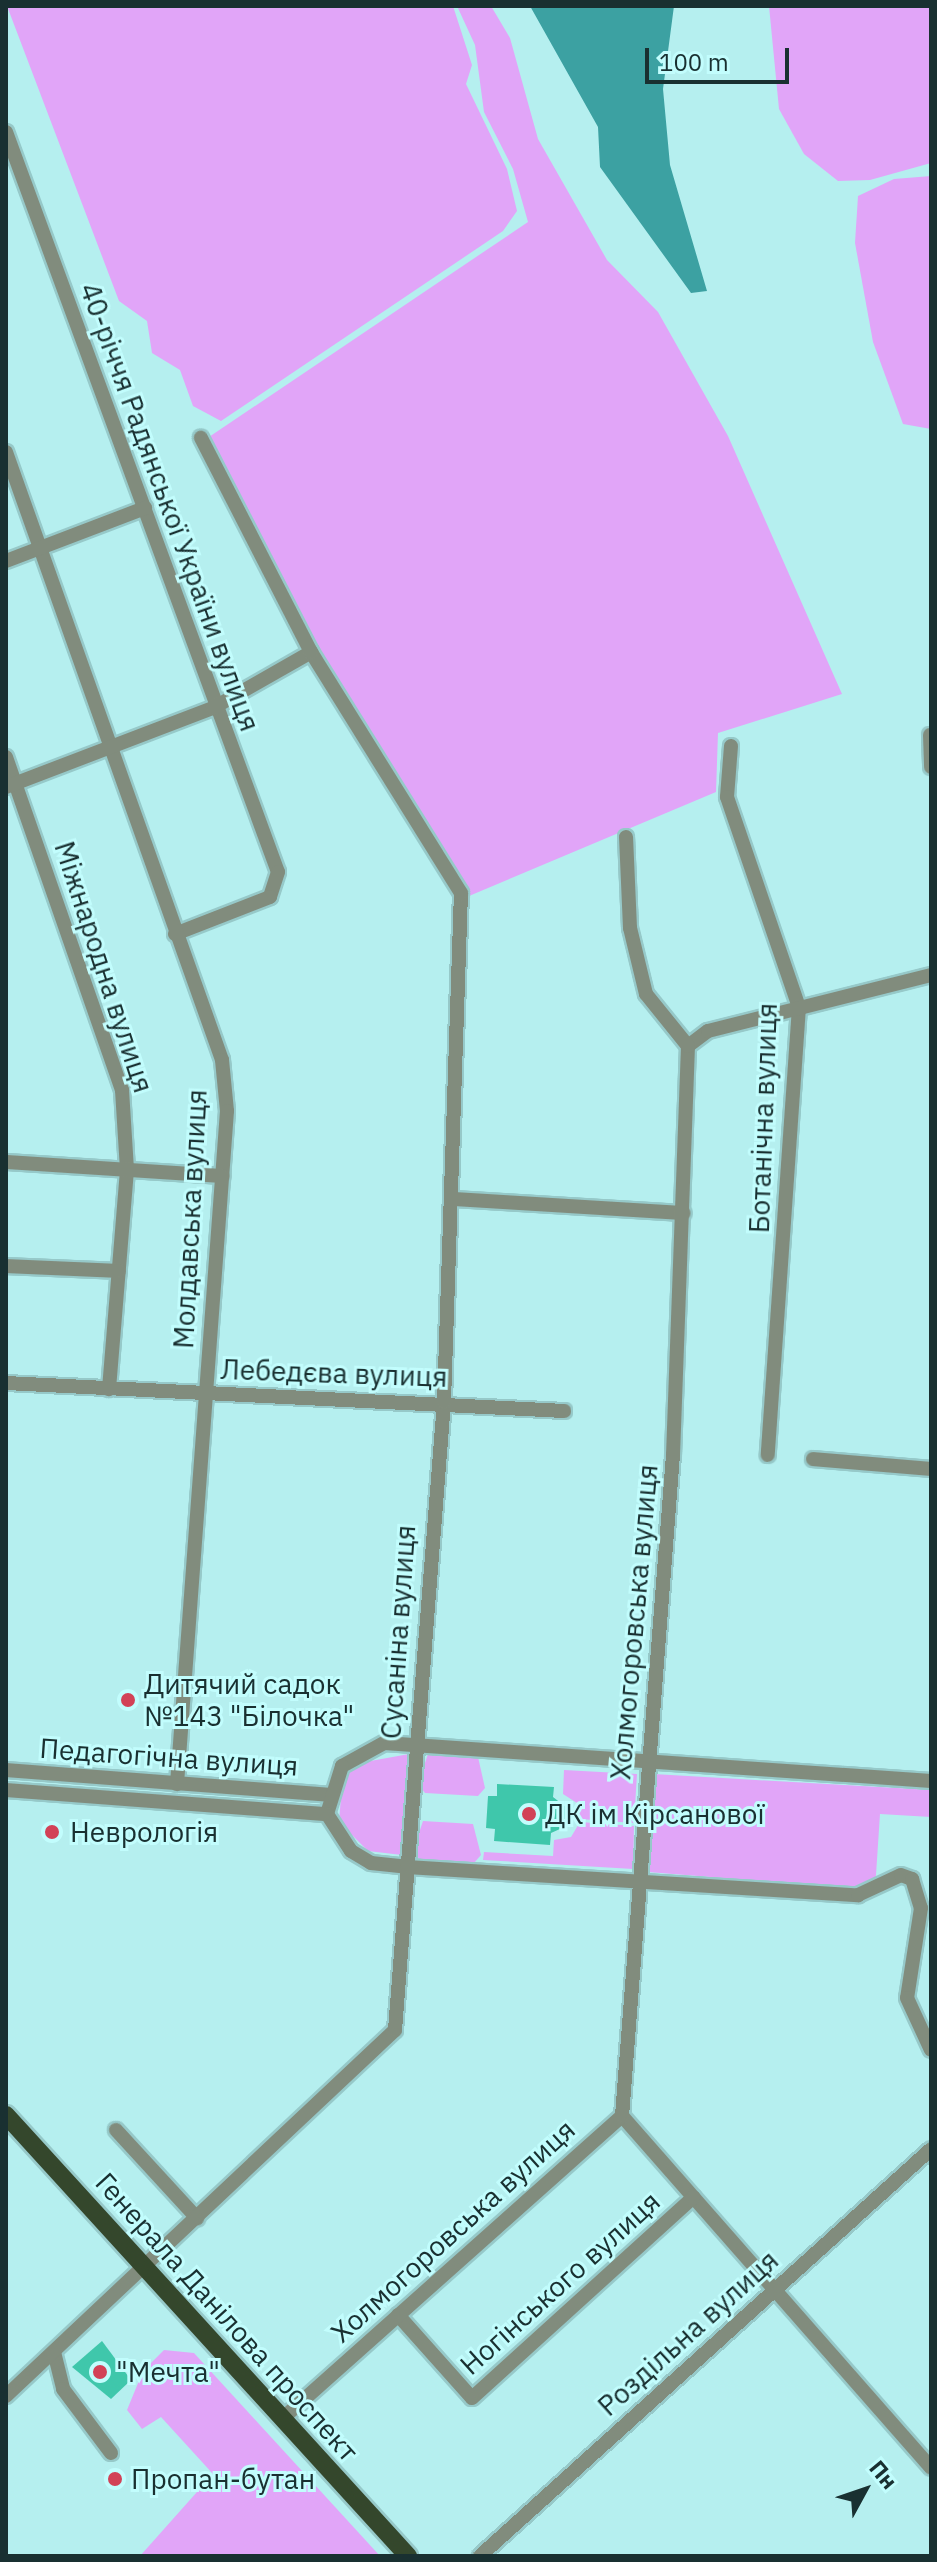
<!DOCTYPE html>
<meta charset="utf-8">
<style>
body{margin:0}
#map{position:relative;width:937px;height:2562px;overflow:hidden;background:#b5efef;font-family:"IBM Plex Sans",sans-serif}
div>[style]{position:absolute}
[style*='--x']{left:calc(var(--x)*1px);top:calc(var(--y)*1px);width:calc(var(--w)*1px);rotate:calc(var(--a)*1deg)}
.green>*{inset:0;background:#e1a5f8}
.water>*{inset:0;background:#3ca1a2}
.building>*{inset:0;background:#3fc7ab}
.roads{filter:drop-shadow(2px 0 #96c9c9) drop-shadow(-2px 0 #96c9c9) drop-shadow(0 2px #96c9c9) drop-shadow(0 -2px #96c9c9)}
.minor>*{height:14px;margin:-7px;padding:0 7px;transform-origin:7px;border-radius:7px;background:#818c7d}
.major>*{height:18px;margin:-9px;padding:0 9px;transform-origin:9px;border-radius:9px;background:#34472c}
.dots>*{width:22px;height:22px;translate:-50% -50%;box-sizing:border-box;border:4px solid #c2fdfd;border-radius:50%}
span{translate:-50% -50%;white-space:nowrap;text-align:center;line-height:1.15;-webkit-text-stroke:6px #c2fdfd;paint-order:stroke}
.street-label{font-size:28px;color:#193031}
.poi-label{font-size:28px;color:#193031}
.left{translate:0 -50%;text-align:left}
.frame{position:absolute;inset:0;border:8px solid #193031;pointer-events:none}
.north{position:absolute;left:825px;top:2450px;width:80px;height:80px;-webkit-text-stroke:6px #c2fdfd;paint-order:stroke;rotate:50deg;font-size:22px;font-weight:700;line-height:32px;text-align:center;color:#193031}
.north::after{content:'';display:block;margin:auto;width:28px;height:36px;background:#193031;clip-path:polygon(50% 0,100% 100%,50% 72%,0 100%)}
.scale{position:absolute;left:645px;top:48px;width:144px;height:36px;box-sizing:border-box;border:4px solid #193031;border-top:0;padding-left:10px;font-size:24px;line-height:28px;white-space:nowrap;color:#193031;-webkit-text-stroke:6px #c2fdfd;paint-order:stroke}
</style>
<div id="map">
<div class="green">
<i style="clip-path:polygon(7px 6px,453px 6px,472px 65px,466px 84px,507px 169px,517px 211px,503px 231px,221px 421px,193px 406px,180px 370px,152px 353px,147px 321px,119px 301px)"></i>
<i style="clip-path:polygon(457px 6px,491px 6px,510px 38px,538px 139px,607px 260px,658px 312px,728px 436px,842px 694px,718px 733px,716px 792px,469px 896px,319px 660px,206px 439px,528px 222px,513px 169px,484px 112px,475px 45px)"></i>
<i style="clip-path:polygon(769px 6px,931px 6px,931px 163px,870px 180px,838px 181px,804px 154px,779px 109px)"></i>
<i style="clip-path:polygon(931px 176px,931px 429px,903px 424px,873px 342px,855px 243px,858px 196px,894px 179px)"></i>
<i style="clip-path:polygon(409px 1754px,402px 1855px,368px 1851px,339px 1822px,342px 1784px,354px 1764px)"></i>
<i style="clip-path:polygon(428px 1754px,478px 1757px,485px 1788px,478px 1796px,425px 1793px,418px 1784px)"></i>
<i style="clip-path:polygon(564px 1770px,637px 1774px,634px 1823px,580px 1819px,577px 1803px,563px 1794px)"></i>
<i style="clip-path:polygon(653px 1774px,931px 1790px,931px 1817px,880px 1814px,875px 1890px,648px 1872px)"></i>
<i style="clip-path:polygon(423px 1821px,473px 1824px,481px 1855px,474px 1863px,420px 1860px,413px 1851px)"></i>
<i style="clip-path:polygon(580px 1822px,634px 1826px,633px 1869px,483px 1860px,484px 1852px,553px 1856px,554px 1840px,571px 1837px)"></i>
<i style="clip-path:polygon(164px 2350px,194px 2353px,380px 2556px,140px 2556px,213px 2474px,161px 2417px,142px 2429px,127px 2410px,143px 2371px)"></i>
</div>
<div class="water">
<i style="clip-path:polygon(530px 6px,674px 6px,663px 89px,670px 165px,707px 291px,691px 293px,600px 167px,598px 127px)"></i>
</div>
<div class="building">
<i style="clip-path:polygon(497px 1784px,554px 1787px,553px 1797px,571px 1811px,571px 1824px,551px 1833px,550px 1845px,494px 1841px,495px 1829px,486px 1828px,488px 1796px,497px 1796px)"></i>
<i style="clip-path:polygon(102px 2341px,131px 2380px,111px 2399px,72px 2367px)"></i>
</div>
<div class="roads">
<div class="minor">
<i style="--x:6;--y:132;--w:788;--a:69.82"></i>
<i style="--x:278;--y:872;--w:26;--a:108"></i>
<i style="--x:270;--y:897;--w:102;--a:158.7"></i>
<i style="--x:6;--y:452;--w:645;--a:70.44"></i>
<i style="--x:222;--y:1060;--w:51;--a:84.4"></i>
<i style="--x:227;--y:1111;--w:675;--a:94.25"></i>
<i style="--x:6;--y:561;--w:149;--a:-20.9"></i>
<i style="--x:930;--y:735;--w:32;--a:88"></i>
<i style="--x:731;--y:746;--w:51;--a:94.5"></i>
<i style="--x:727;--y:797;--w:222;--a:71.1"></i>
<i style="--x:799;--y:1007;--w:449;--a:94"></i>
<i style="--x:6;--y:757;--w:353;--a:70.8"></i>
<i style="--x:122;--y:1090;--w:80;--a:86.4"></i>
<i style="--x:127;--y:1170;--w:220;--a:94.7"></i>
<i style="--x:6;--y:787;--w:222;--a:-20.9"></i>
<i style="--x:213;--y:708;--w:113;--a:-29.7"></i>
<i style="--x:688;--y:1046;--w:25;--a:-37"></i>
<i style="--x:708;--y:1031;--w:230;--a:-14.1"></i>
<i style="--x:6;--y:1162;--w:217;--a:3.7"></i>
<i style="--x:453;--y:1199;--w:231;--a:3.5"></i>
<i style="--x:6;--y:1266;--w:113;--a:2.5"></i>
<i style="--x:6;--y:1383;--w:559;--a:2.87"></i>
<i style="--x:813;--y:1459;--w:118;--a:4.8"></i>
<i style="--x:6;--y:1770;--w:323;--a:4.4"></i>
<i style="--x:931;--y:1781;--w:548;--a:-176.03"></i>
<i style="--x:384;--y:1743;--w:48;--a:151.3"></i>
<i style="--x:342;--y:1766;--w:50;--a:107.4"></i>
<i style="--x:327;--y:1814;--w:44;--a:57"></i>
<i style="--x:351;--y:1851;--w:23;--a:31"></i>
<i style="--x:371;--y:1863;--w:36;--a:6"></i>
<i style="--x:407;--y:1867;--w:452;--a:3.6"></i>
<i style="--x:858;--y:1895;--w:47;--a:-24.9"></i>
<i style="--x:901;--y:1875;--w:12;--a:20"></i>
<i style="--x:912;--y:1879;--w:30;--a:73"></i>
<i style="--x:921;--y:1908;--w:91;--a:98.8"></i>
<i style="--x:907;--y:1998;--w:57;--a:65.2"></i>
<i style="--x:6;--y:1790;--w:322;--a:4.3"></i>
<i style="--x:622;--y:2116;--w:468;--a:48.7"></i>
<i style="--x:116;--y:2130;--w:120;--a:47.4"></i>
<i style="--x:398;--y:2315;--w:111;--a:48.3"></i>
<i style="--x:472;--y:2398;--w:299;--a:-42.2"></i>
<i style="--x:54;--y:2352;--w:38;--a:76"></i>
<i style="--x:63;--y:2389;--w:80;--a:53.1"></i>
<i style="--x:6;--y:2396;--w:534;--a:-43.26"></i>
<i style="--x:395;--y:2030;--w:630;--a:-85.54"></i>
<i style="--x:444;--y:1402;--w:509;--a:-88.09"></i>
<i style="--x:461;--y:893;--w:284;--a:-121.9"></i>
<i style="--x:311;--y:652;--w:241;--a:-117.2"></i>
<i style="--x:282;--y:2419;--w:455;--a:-41.7"></i>
<i style="--x:622;--y:2116;--w:663;--a:-85.59"></i>
<i style="--x:673;--y:1455;--w:409;--a:-87.9"></i>
<i style="--x:688;--y:1046;--w:67;--a:-128.9"></i>
<i style="--x:646;--y:994;--w:68;--a:-103.6"></i>
<i style="--x:630;--y:928;--w:91;--a:-92.5"></i>
<i style="--x:480;--y:2556;--w:607;--a:-42.06"></i>
</div>
<div class="major">
<i style="--x:6;--y:2115;--w:597;--a:47.65"></i>
</div>
</div>
<div class="dots">
<i style="left:128px;top:1700px;background:#d24257"></i>
<i style="left:529px;top:1814px;background:#d24257"></i>
<i style="left:52px;top:1832px;background:#d24257"></i>
<i style="left:100px;top:2372px;background:#d24257"></i>
<i style="left:115px;top:2479px;background:#d24257"></i>
</div>
<div class="street-label">
<span style="left:170px;top:507px;rotate:70deg">40-річчя Радянської України вулиця</span>
<span style="left:104px;top:967px;rotate:72deg">Міжнародна вулиця</span>
<span style="left:763px;top:1118px;rotate:-88deg">Ботанічна вулиця</span>
<span style="left:190px;top:1219px;rotate:-87deg">Молдавська вулиця</span>
<span style="left:334px;top:1373px;rotate:2deg">Лебедєва вулиця</span>
<span style="left:634px;top:1622px;rotate:-85deg">Холмогоровська вулиця</span>
<span style="left:398px;top:1632px;rotate:-86deg">Сусаніна вулиця</span>
<span style="left:169px;top:1757px;rotate:4deg">Педагогічна вулиця</span>
<span style="left:453px;top:2231px;rotate:-42deg">Холмогоровська вулиця</span>
<span style="left:560px;top:2283px;rotate:-42deg">Ногінського вулиця</span>
<span style="left:227px;top:2317px;rotate:48deg">Генерала Данілова проспект</span>
<span style="left:688px;top:2333px;rotate:-42deg">Роздільна вулиця</span>
</div>
<div class="poi-label">
<span class="left" style="left:144px;top:1700px">Дитячий садок<br>№143 "Білочка"</span>
<span class="left" style="left:545px;top:1814px">ДК ім Кірсанової</span>
<span class="left" style="left:70px;top:1832px">Неврологія</span>
<span class="left" style="left:116px;top:2372px">"Мечта"</span>
<span class="left" style="left:131px;top:2479px">Пропан-бутан</span>
</div>
<div class="frame"></div>
<div class="north">Пн</div>
<div class="scale">100 m</div>
</div>
